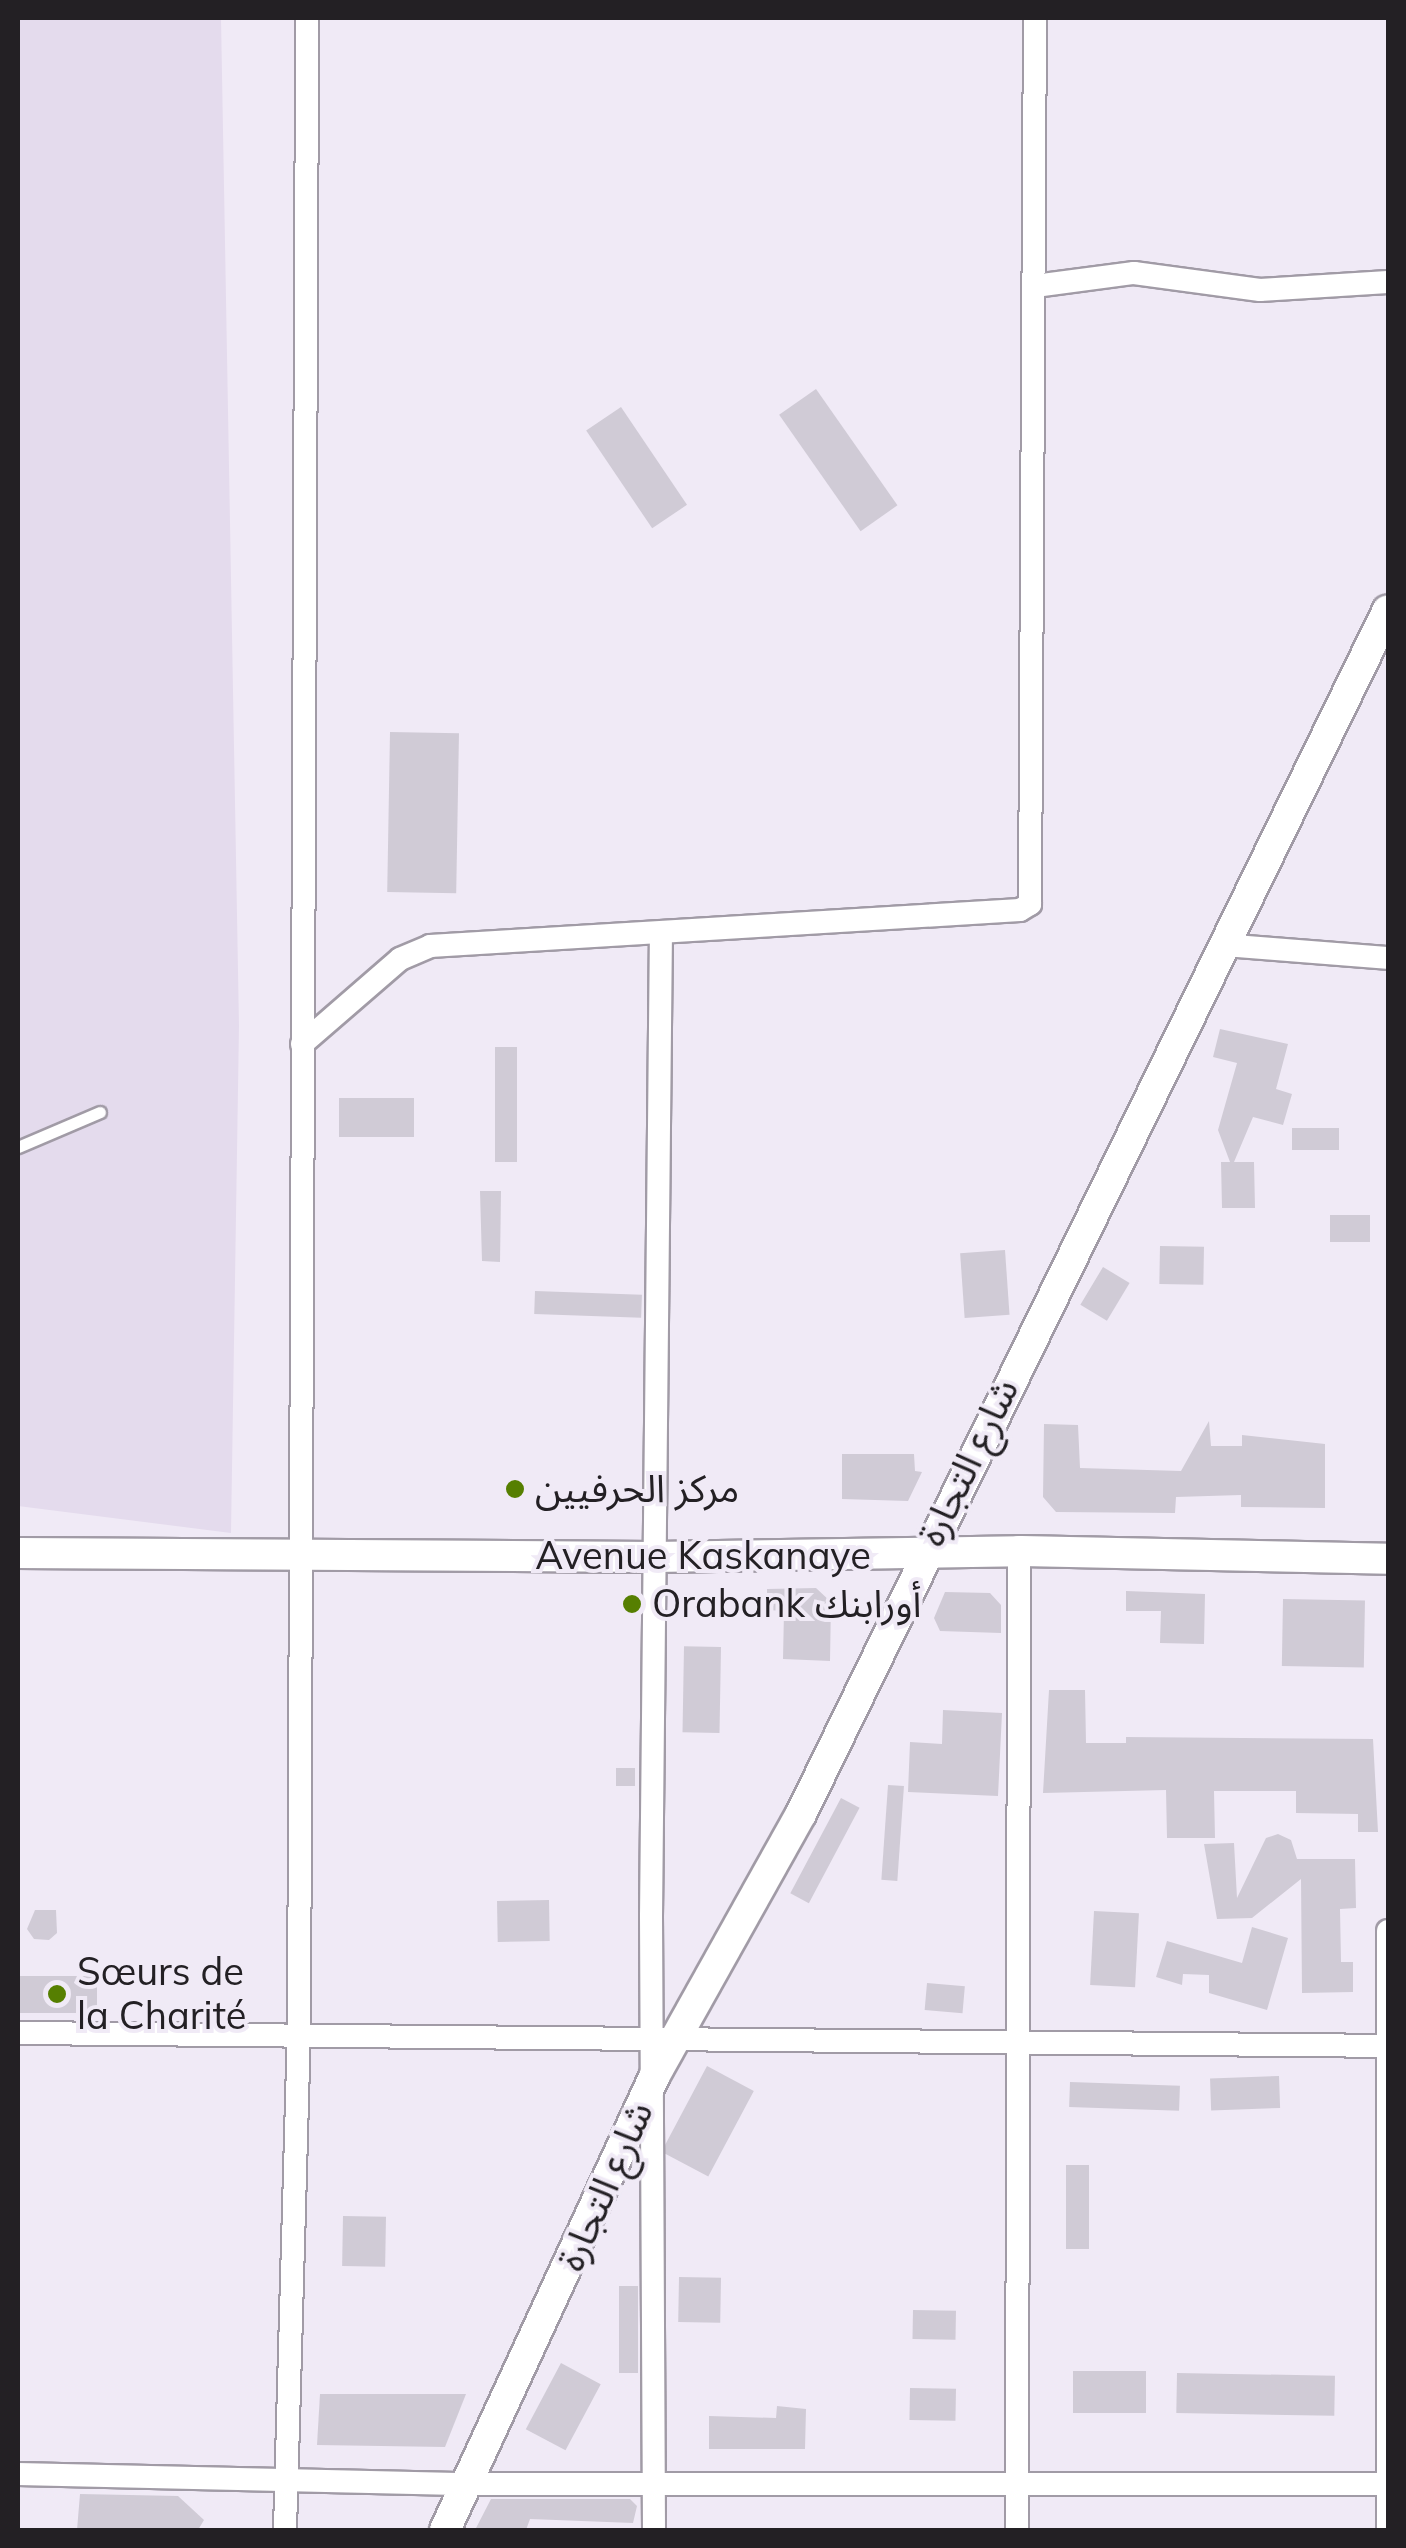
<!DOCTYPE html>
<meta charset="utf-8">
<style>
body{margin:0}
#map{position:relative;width:1406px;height:2548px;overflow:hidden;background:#f0eaf6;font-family:Mulish,"Noto Sans Arabic",sans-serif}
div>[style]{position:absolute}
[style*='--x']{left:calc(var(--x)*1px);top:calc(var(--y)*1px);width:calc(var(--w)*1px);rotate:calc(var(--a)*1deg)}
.built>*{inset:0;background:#e4dbed}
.building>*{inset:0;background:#d0cbd6;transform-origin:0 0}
.roads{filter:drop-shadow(2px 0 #a19ba6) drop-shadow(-2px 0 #a19ba6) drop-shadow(0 2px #a19ba6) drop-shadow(0 -2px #a19ba6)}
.lane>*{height:11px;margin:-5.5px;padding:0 5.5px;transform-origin:5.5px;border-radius:5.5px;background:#fff}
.street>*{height:22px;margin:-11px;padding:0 11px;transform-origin:11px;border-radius:11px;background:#fff}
.secondary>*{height:30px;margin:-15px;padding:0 15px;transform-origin:15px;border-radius:15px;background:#fff}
.dots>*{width:28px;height:28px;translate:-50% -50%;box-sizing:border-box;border:5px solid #f0eaf6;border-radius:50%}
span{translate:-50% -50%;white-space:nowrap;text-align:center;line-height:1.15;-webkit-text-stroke:8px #f0eaf6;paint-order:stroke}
.street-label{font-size:38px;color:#232024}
.poi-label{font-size:38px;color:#232024}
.left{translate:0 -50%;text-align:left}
.frame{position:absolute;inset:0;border:20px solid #232024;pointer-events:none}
</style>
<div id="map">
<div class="built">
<i style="clip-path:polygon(18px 18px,221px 18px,239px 1026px,231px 1533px,18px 1506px)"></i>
</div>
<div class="building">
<i style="left:816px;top:389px;width:142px;height:45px;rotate:55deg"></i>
<i style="left:621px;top:407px;width:118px;height:42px;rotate:56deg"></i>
<i style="left:390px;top:732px;width:69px;height:160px;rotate:1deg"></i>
<i style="clip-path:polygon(1220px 1029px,1288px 1044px,1276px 1089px,1292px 1094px,1283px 1125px,1253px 1117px,1234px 1162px,1254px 1162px,1255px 1208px,1222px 1208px,1221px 1162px,1230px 1162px,1218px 1130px,1237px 1063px,1213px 1057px)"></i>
<i style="left:495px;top:1047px;width:22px;height:115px"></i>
<i style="left:339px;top:1098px;width:75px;height:39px"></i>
<i style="left:1292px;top:1128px;width:47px;height:22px"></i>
<i style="clip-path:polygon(480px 1191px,501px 1191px,500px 1262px,482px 1261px)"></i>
<i style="left:1330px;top:1215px;width:40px;height:27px"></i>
<i style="left:1160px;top:1246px;width:44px;height:38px;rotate:1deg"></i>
<i style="left:1005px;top:1250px;width:65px;height:45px;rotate:86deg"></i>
<i style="left:1103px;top:1267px;width:31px;height:44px;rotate:31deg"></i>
<i style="left:535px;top:1291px;width:107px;height:23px;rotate:2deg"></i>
<i style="clip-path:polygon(1209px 1421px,1211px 1446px,1242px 1446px,1242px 1435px,1325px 1444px,1325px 1508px,1241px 1507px,1241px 1495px,1176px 1497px,1175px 1513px,1056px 1512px,1043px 1497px,1044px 1424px,1078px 1425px,1080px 1468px,1181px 1471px)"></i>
<i style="clip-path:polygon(842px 1454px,914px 1454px,915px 1471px,922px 1472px,908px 1501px,842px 1499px)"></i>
<i style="clip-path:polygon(816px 1588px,831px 1602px,830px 1661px,783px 1659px,784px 1611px,767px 1610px,767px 1589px)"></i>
<i style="clip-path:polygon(1126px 1591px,1205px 1594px,1204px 1644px,1160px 1643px,1161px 1611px,1126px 1611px)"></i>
<i style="clip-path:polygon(945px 1592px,990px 1593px,1001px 1605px,1001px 1633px,940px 1631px,934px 1618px)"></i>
<i style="left:1283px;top:1599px;width:82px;height:67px;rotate:1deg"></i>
<i style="left:721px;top:1647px;width:86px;height:37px;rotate:91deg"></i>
<i style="clip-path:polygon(1049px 1690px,1085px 1690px,1086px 1743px,1126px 1743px,1126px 1737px,1373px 1739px,1378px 1832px,1358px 1832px,1358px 1814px,1296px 1813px,1296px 1791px,1214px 1791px,1215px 1838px,1167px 1838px,1166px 1790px,1043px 1793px)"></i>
<i style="clip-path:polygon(943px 1710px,1002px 1713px,998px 1796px,908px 1792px,910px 1742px,942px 1744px)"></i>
<i style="left:616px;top:1768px;width:19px;height:18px"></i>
<i style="left:888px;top:1785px;width:16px;height:95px;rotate:4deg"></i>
<i style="left:841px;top:1798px;width:21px;height:108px;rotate:28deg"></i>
<i style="clip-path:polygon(1278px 1834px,1291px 1840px,1297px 1859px,1355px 1859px,1356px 1908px,1340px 1909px,1341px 1962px,1353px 1962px,1353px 1992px,1302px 1993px,1301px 1879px,1252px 1918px,1217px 1919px,1204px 1844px,1234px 1843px,1237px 1898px,1266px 1838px)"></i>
<i style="left:549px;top:1900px;width:41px;height:52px;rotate:89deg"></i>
<i style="clip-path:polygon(35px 1910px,56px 1910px,57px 1933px,49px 1940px,34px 1939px,27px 1929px)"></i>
<i style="left:1094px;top:1911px;width:45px;height:74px;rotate:3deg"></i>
<i style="clip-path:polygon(1252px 1927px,1288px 1938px,1267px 2010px,1209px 1993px,1209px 1975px,1183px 1974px,1182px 1985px,1156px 1977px,1167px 1941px,1242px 1963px)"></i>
<i style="left:18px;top:1976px;width:79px;height:37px"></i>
<i style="left:927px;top:1983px;width:38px;height:27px;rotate:5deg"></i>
<i style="left:707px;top:2066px;width:53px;height:97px;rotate:28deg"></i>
<i style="left:1279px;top:2076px;width:32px;height:69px;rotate:88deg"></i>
<i style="left:1070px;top:2082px;width:110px;height:25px;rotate:2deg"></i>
<i style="left:1066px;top:2165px;width:23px;height:84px"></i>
<i style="left:343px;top:2216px;width:43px;height:50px;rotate:1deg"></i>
<i style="left:679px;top:2277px;width:42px;height:45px;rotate:1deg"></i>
<i style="left:619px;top:2286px;width:19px;height:87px"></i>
<i style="left:913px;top:2310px;width:43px;height:29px;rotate:1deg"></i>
<i style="left:561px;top:2363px;width:45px;height:75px;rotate:28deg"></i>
<i style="left:1073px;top:2371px;width:73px;height:42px"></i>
<i style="left:1177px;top:2373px;width:158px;height:40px;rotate:1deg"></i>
<i style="left:910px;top:2388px;width:46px;height:32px;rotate:1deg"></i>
<i style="clip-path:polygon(320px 2394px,466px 2394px,445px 2447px,317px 2445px)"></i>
<i style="clip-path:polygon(777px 2406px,806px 2409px,805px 2449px,709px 2449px,709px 2416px,776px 2418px)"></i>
<i style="clip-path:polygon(80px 2494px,178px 2496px,204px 2520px,198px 2530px,77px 2530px)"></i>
<i style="clip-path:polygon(491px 2499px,630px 2499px,637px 2506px,633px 2523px,530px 2519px,526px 2530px,475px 2530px)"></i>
</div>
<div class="roads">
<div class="lane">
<i style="--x:18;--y:1147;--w:89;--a:-23.1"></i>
</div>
<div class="street">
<i style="--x:1035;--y:286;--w:100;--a:-7.5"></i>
<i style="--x:1134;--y:273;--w:127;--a:7.7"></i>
<i style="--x:1260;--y:290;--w:128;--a:-3.6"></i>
<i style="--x:1223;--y:945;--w:166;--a:4.5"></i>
<i style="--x:302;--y:1044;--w:130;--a:-40.9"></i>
<i style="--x:400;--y:959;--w:33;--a:-23"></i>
<i style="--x:430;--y:946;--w:591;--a:-3.49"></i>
<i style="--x:1020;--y:910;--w:12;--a:-31"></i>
<i style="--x:1030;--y:904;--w:886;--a:-89.68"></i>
<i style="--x:18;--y:2033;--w:1370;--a:0.54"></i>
<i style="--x:18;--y:2474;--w:451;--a:1.3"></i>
<i style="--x:469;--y:2484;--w:919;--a:0"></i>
<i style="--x:285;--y:2530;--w:495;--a:-88.4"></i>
<i style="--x:299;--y:2035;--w:2017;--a:-89.77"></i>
<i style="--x:654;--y:2530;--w:614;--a:-90.28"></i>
<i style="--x:651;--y:1916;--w:981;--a:-89.42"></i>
<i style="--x:1017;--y:2530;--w:979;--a:-89.88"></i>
<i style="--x:1388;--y:2530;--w:599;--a:-90"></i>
</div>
<div class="secondary">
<i style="--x:18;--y:1553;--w:636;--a:0.36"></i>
<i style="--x:654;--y:1557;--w:365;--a:-0.9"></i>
<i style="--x:1019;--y:1551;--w:369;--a:1.2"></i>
<i style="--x:445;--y:2530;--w:501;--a:-65.22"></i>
<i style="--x:655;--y:2075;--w:299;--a:-60.8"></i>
<i style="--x:801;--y:1814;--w:1339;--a:-64.01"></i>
</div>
</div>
<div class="dots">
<i style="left:515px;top:1489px;background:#567f01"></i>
<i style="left:632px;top:1604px;background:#567f01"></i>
<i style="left:57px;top:1994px;background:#567f01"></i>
</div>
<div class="street-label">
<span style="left:968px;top:1462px;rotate:-64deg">شارع التجارة</span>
<span style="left:703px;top:1556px">Avenue Kaskanaye</span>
<span style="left:605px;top:2186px;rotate:-66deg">شارع التجارة</span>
</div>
<div class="poi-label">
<span class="left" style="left:535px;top:1489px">مركز الحرفيين</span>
<span class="left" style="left:652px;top:1604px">Orabank أورابنك</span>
<span class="left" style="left:77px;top:1994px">Sœurs de<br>la Charité</span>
</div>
<div class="frame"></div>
</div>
